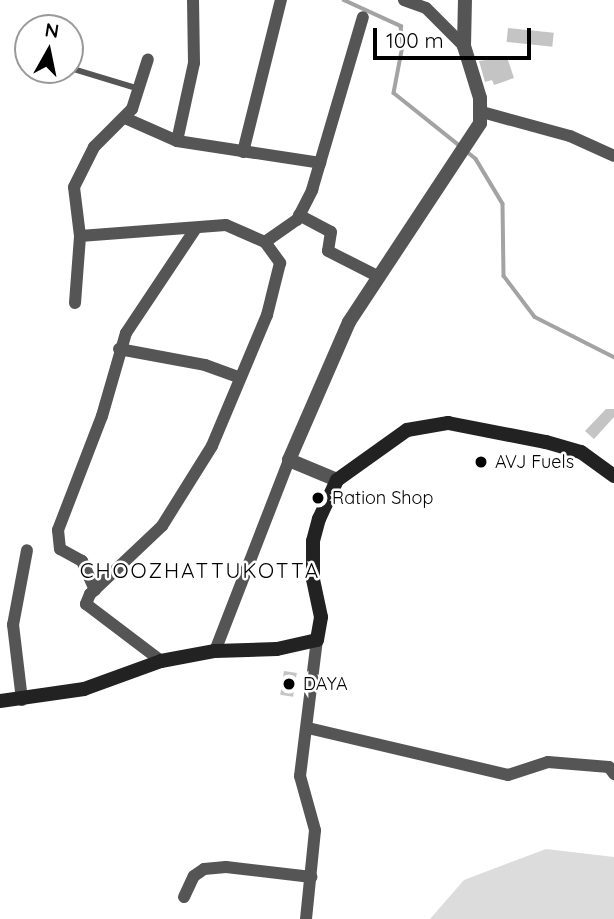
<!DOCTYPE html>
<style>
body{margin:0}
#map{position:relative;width:614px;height:919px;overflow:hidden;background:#fff;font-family:Quicksand,sans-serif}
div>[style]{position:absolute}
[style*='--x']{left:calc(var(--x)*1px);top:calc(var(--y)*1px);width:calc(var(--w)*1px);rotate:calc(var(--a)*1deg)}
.green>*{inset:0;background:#dcdcdc}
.stream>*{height:3.5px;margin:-1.75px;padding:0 1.75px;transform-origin:1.75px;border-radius:1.75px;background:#a3a3a3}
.building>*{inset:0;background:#c4c4c4;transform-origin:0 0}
.service>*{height:6px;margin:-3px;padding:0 3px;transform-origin:3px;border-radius:3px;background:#555}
.minor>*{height:12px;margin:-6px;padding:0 6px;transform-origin:6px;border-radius:6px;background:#555}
.tertiary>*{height:14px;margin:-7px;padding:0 7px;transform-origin:7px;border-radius:7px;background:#555}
.secondary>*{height:14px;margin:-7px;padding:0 7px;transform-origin:7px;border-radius:7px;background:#222}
.dots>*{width:19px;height:19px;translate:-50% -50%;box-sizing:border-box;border:4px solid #fff;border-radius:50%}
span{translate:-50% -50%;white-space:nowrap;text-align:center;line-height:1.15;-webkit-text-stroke:5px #fff;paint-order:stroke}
.poi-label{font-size:18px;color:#000}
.left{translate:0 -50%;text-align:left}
.quarter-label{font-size:21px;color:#000;letter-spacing:2px}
.north{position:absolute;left:14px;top:14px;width:70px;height:70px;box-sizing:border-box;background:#fff;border:2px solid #999;border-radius:50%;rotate:9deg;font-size:19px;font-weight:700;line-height:28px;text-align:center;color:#000}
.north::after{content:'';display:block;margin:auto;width:24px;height:32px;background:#000;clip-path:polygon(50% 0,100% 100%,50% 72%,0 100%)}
.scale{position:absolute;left:373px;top:28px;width:158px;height:32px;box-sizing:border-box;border:4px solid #000;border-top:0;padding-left:9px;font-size:21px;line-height:24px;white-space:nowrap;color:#000;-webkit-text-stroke:5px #fff;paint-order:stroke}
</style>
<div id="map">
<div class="green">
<i style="clip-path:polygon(546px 849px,614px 857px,614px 919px,430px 919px,464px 880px)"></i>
</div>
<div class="stream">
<i style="--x:344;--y:0;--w:63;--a:24.5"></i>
<i style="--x:401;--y:26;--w:20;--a:84"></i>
<i style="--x:403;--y:46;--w:48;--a:100.8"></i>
<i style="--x:394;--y:93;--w:83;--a:38.7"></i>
<i style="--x:465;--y:150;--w:14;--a:39"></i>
<i style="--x:476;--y:159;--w:52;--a:59"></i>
<i style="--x:503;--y:204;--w:72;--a:89.2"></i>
<i style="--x:504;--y:276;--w:51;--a:52.9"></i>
<i style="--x:535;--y:317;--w:89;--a:26.9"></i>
</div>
<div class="building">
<i style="left:508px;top:28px;width:46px;height:14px;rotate:6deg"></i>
<i style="clip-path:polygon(507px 57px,514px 78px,494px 85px,492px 80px,485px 82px,479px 61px)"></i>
<i style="clip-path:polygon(606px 409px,614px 409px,614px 417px,594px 439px,585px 431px)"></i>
<i style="left:284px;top:671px;width:13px;height:24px;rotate:9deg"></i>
</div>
<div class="service">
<i style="--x:70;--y:68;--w:72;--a:16.9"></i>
</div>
<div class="minor">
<i style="--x:404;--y:0;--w:23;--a:20"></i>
<i style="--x:426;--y:8;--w:54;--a:45"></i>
<i style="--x:482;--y:112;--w:91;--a:15.3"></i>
<i style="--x:570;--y:136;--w:48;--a:24.4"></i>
<i style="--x:125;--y:118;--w:57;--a:23.9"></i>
<i style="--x:177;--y:141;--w:145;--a:8.7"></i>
<i style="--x:177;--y:141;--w:80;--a:-77.7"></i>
<i style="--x:194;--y:63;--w:63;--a:-90.9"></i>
<i style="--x:243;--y:152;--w:157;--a:-76"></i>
<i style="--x:299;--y:215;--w:36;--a:28"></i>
<i style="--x:331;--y:232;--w:19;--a:99"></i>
<i style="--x:328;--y:251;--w:55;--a:27"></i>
<i style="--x:80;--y:236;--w:146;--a:-4.3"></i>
<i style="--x:226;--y:225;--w:43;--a:23.6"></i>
<i style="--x:265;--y:242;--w:26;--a:54"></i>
<i style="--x:280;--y:263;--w:54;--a:104"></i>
<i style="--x:267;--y:315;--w:142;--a:112.8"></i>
<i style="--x:212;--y:446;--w:94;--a:122"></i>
<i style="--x:162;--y:526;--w:99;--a:136.6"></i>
<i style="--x:90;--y:594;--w:11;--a:112"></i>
<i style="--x:86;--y:604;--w:94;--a:37.2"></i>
<i style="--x:265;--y:242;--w:39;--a:-35"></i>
<i style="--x:297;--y:220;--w:34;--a:-63"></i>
<i style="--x:312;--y:190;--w:180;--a:-73.6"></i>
<i style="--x:75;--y:303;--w:67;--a:-85.7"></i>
<i style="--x:80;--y:236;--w:49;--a:-97"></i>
<i style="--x:74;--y:187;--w:45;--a:-63.4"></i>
<i style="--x:94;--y:147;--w:54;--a:-45"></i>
<i style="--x:132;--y:109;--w:52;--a:-72.3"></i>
<i style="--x:119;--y:349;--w:87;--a:10.5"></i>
<i style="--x:205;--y:365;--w:37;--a:20"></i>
<i style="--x:95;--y:590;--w:32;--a:-114"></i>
<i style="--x:82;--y:561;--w:25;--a:-151"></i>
<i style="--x:60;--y:549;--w:19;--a:-96"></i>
<i style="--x:58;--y:530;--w:122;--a:-68.9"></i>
<i style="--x:102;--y:416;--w:86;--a:-73.9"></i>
<i style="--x:126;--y:333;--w:126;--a:-56.3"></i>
<i style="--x:215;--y:651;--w:205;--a:-68.8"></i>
<i style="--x:22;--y:700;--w:76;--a:-96.8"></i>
<i style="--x:13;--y:625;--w:76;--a:-79.4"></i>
<i style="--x:308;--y:728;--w:205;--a:13.2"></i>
<i style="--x:508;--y:775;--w:42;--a:-18"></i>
<i style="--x:548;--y:762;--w:61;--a:4.7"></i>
<i style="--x:609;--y:767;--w:9;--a:54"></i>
<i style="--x:184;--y:897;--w:23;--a:-65"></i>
<i style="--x:194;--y:876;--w:12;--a:-35"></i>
<i style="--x:204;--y:869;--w:22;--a:-5"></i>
<i style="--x:226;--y:867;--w:86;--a:6.7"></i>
<i style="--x:306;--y:919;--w:89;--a:-84.2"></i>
<i style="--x:315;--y:830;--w:56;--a:-105.5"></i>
<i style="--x:300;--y:776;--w:137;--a:-82.9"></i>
</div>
<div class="tertiary">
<i style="--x:337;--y:480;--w:52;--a:-157.4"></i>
<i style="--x:289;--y:460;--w:150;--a:-66.5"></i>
<i style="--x:349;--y:322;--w:238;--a:-56.6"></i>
<i style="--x:480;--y:123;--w:25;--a:-90"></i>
<i style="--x:480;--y:98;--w:54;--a:-107.1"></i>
<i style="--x:464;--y:46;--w:46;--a:-88.8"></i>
</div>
<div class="secondary">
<i style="--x:0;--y:701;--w:85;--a:-8.1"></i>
<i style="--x:84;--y:689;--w:82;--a:-20"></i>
<i style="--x:161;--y:661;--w:55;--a:-10.5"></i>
<i style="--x:215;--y:651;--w:62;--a:-1.8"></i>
<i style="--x:277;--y:649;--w:41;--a:-12.7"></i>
<i style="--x:317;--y:640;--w:23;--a:-80"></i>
<i style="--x:321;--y:617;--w:40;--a:-102"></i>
<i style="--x:313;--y:578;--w:37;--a:-90"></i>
<i style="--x:313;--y:541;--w:23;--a:-75"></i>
<i style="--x:319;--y:519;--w:43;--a:-65.2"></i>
<i style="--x:337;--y:480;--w:86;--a:-35.5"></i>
<i style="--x:407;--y:430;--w:42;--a:-9.7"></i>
<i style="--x:448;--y:423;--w:100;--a:11"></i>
<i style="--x:546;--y:442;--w:36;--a:16"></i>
<i style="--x:581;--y:452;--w:41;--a:36"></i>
</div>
<div class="dots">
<i style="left:481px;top:462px;background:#000"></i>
<i style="left:318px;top:498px;background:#000"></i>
<i style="left:289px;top:684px;background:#000"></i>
</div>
<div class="poi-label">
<span class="left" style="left:495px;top:462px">AVJ Fuels</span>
<span class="left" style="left:332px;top:498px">Ration Shop</span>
<span class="left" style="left:303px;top:684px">DAYA</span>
</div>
<div class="quarter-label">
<span style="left:200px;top:570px">CHOOZHATTUKOTTA</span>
</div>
<div class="north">N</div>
<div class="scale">100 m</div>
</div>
